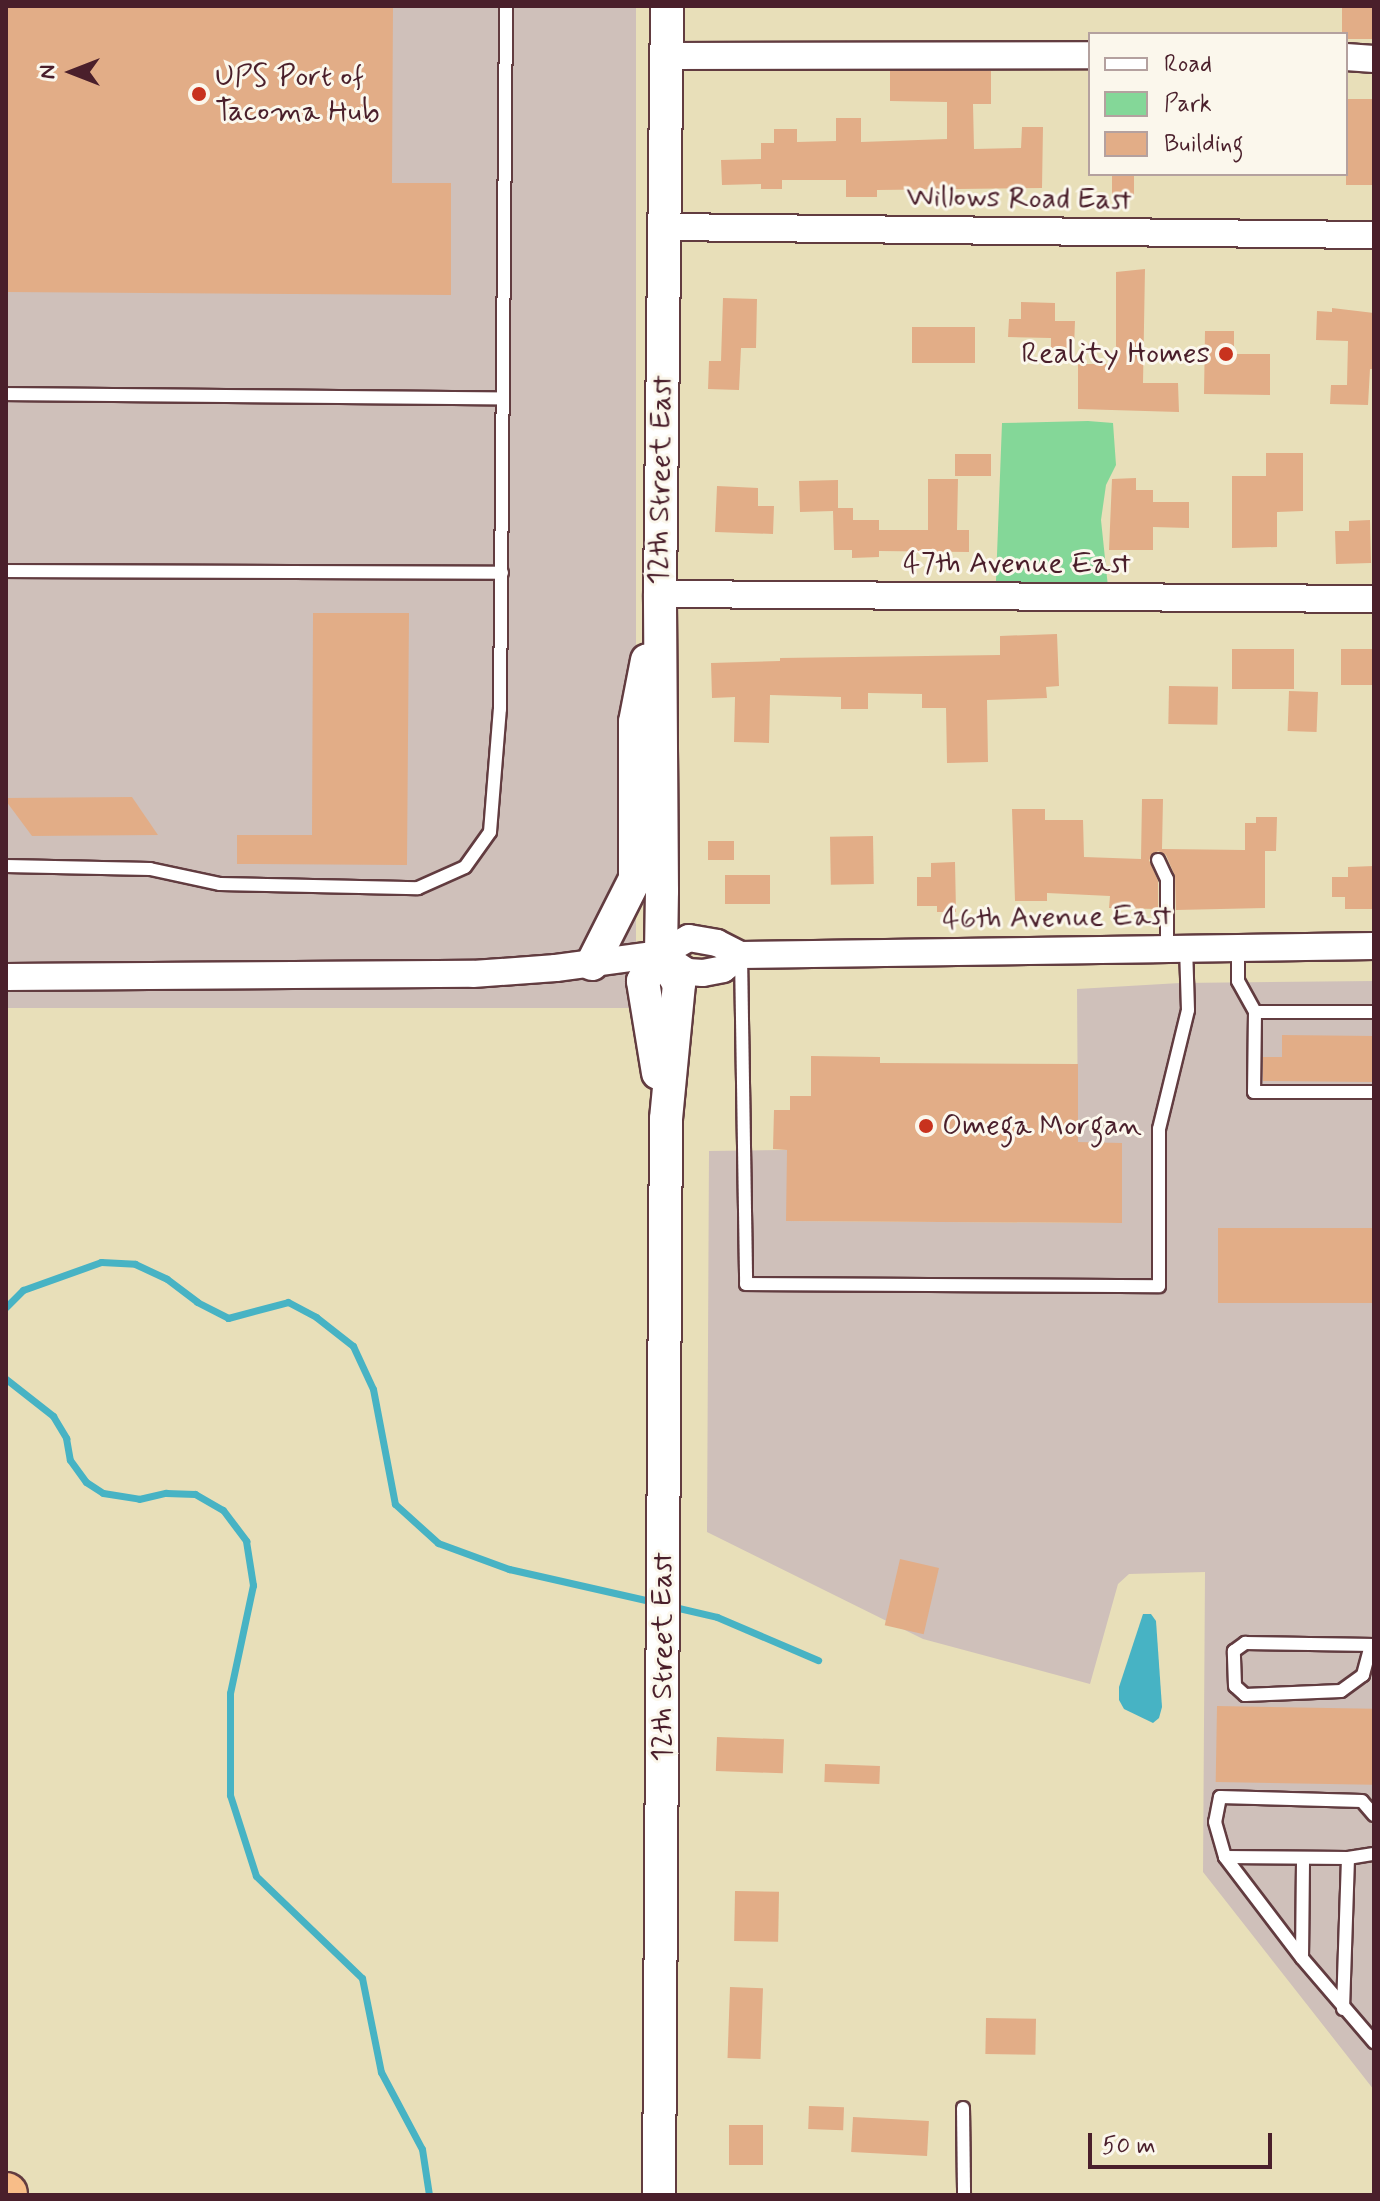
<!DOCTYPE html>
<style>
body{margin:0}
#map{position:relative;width:1380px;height:2201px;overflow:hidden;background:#e8dfb9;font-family:Mynerve,sans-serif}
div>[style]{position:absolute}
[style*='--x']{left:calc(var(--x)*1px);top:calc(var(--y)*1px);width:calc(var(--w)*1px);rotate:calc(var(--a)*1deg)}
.industrial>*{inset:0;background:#cfc0ba;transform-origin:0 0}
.green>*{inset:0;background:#84d798}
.water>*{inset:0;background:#47b3c4}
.stream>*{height:7px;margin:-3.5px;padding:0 3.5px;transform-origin:3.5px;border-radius:3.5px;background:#47b3c4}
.building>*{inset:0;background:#e2ad87;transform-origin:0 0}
.roads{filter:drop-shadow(2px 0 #623c40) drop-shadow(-2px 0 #623c40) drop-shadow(0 2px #623c40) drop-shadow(0 -2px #623c40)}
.service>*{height:12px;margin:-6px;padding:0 6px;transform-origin:6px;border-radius:6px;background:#fff}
.minor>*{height:26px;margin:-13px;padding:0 13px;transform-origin:13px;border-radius:13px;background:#fff}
.tertiary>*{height:32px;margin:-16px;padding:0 16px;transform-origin:16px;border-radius:16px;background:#fff}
.trunk>*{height:42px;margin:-21px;padding:0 21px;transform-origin:21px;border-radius:21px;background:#f8bd88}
.dots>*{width:22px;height:22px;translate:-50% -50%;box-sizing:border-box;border:4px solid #fbf7ec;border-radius:50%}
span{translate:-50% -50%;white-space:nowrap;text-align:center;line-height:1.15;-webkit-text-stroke:6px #fbf7ec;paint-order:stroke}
.poi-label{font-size:30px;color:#4a1f2b}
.left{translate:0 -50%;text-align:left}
.right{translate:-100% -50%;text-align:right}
.street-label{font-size:30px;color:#4a1f2b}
.frame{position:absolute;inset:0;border:8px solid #4a1f2b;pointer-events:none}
.legend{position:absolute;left:1088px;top:32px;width:260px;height:144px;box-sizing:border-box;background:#fbf7ec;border:2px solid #b4a19f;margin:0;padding:10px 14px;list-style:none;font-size:24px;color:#4a1f2b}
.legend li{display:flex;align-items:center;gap:16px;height:40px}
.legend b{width:40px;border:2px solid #b4a19f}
.north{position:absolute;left:32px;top:32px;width:80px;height:80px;-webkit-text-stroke:6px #fbf7ec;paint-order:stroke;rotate:270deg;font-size:22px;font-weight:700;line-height:32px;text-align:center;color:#4a1f2b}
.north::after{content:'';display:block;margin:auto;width:28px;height:36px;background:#4a1f2b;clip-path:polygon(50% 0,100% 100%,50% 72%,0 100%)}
.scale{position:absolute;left:1088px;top:2133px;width:184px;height:36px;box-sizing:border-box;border:4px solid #4a1f2b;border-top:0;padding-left:10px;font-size:24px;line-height:28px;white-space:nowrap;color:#4a1f2b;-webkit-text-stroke:6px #fbf7ec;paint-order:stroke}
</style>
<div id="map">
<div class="industrial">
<i style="left:6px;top:6px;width:630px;height:1002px"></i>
<i style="clip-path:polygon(1374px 981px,1374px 2090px,1203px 1872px,1205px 1572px,1129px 1574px,1118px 1584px,1090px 1684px,923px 1639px,707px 1532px,709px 1151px,787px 1150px,787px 1221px,1122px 1223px,1122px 1143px,1078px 1143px,1077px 989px,1180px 983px)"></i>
</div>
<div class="green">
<i style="clip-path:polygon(1088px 421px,1113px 423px,1116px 465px,1106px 485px,1101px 520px,1108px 587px,996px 581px,1002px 423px)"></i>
</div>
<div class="water">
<i style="clip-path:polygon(1143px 1614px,1151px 1614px,1156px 1621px,1162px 1707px,1159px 1718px,1153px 1723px,1124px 1709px,1119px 1700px,1119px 1687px)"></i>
</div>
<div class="stream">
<i style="--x:6;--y:1307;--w:24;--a:-45"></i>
<i style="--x:23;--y:1290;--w:83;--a:-19.7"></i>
<i style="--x:101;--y:1262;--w:34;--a:3"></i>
<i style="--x:135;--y:1264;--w:35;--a:25"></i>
<i style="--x:167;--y:1279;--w:38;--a:37"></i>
<i style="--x:197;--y:1302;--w:35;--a:27"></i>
<i style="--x:228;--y:1318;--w:62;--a:-14.9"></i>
<i style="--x:288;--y:1302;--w:32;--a:28"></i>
<i style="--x:316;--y:1317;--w:47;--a:38.1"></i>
<i style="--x:353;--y:1346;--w:47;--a:65.1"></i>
<i style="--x:373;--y:1389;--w:117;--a:79.2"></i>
<i style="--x:395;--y:1504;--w:58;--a:42.2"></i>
<i style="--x:438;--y:1543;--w:76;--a:20.1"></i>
<i style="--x:509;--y:1569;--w:149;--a:12.8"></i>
<i style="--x:6;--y:1379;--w:60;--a:38.2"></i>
<i style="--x:53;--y:1416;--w:26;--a:59"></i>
<i style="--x:66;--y:1438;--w:22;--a:80"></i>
<i style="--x:70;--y:1460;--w:27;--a:54"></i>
<i style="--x:86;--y:1482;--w:20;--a:33"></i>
<i style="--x:103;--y:1493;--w:36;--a:9"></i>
<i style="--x:139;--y:1499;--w:28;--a:-13"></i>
<i style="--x:166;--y:1493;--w:29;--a:2"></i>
<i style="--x:195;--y:1494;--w:32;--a:30"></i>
<i style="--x:223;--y:1510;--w:39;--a:53"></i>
<i style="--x:246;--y:1541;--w:45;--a:81"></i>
<i style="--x:253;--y:1585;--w:110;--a:102"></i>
<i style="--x:230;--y:1693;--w:102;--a:90"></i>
<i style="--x:230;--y:1795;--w:85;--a:72.2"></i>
<i style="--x:256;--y:1876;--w:147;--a:43.9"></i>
<i style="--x:362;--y:1978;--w:96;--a:78.6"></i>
<i style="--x:381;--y:2072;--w:87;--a:62"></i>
<i style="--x:422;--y:2149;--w:47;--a:81.3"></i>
<i style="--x:670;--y:1606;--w:48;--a:13.2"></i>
<i style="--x:717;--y:1617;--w:110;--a:23.1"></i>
</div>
<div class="building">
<i style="clip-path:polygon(6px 6px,393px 6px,392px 183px,451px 183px,451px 295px,6px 292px)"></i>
<i style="clip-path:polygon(1342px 6px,1374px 6px,1374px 39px,1346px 39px,1346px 34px,1342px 34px)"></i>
<i style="clip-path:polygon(890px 71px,991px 71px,991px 104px,973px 104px,974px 149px,1021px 148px,1022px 127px,1043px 127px,1042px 188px,877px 190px,877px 197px,846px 197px,846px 180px,782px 180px,782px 189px,761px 189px,761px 184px,722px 185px,721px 160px,761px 159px,761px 143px,774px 143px,774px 129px,797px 129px,797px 142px,836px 141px,836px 118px,861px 118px,861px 142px,947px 139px,947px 102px,890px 101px)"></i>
<i style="left:1346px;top:99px;width:28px;height:86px"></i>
<i style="left:1112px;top:174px;width:22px;height:23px"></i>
<i style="clip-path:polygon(1145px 269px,1143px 383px,1178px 383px,1179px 412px,1078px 409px,1078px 364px,1116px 364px,1116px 272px)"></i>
<i style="clip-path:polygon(723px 298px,757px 299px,756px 348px,741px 348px,739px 390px,708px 389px,709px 361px,721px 361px)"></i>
<i style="clip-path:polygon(1021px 302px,1055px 303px,1055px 321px,1075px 321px,1074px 348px,1051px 348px,1051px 338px,1008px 337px,1009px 319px,1021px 319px)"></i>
<i style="clip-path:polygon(1332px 308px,1374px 313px,1374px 369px,1370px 369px,1368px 405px,1330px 404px,1331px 385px,1347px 385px,1348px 341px,1316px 340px,1317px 311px,1332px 312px)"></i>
<i style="left:912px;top:327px;width:63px;height:36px"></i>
<i style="clip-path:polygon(1205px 331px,1234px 331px,1234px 354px,1270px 354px,1270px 395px,1204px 394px)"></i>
<i style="clip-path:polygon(1266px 453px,1303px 453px,1303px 511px,1277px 512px,1277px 547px,1232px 548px,1232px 476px,1266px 476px)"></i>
<i style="left:991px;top:454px;width:22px;height:36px;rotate:90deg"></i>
<i style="clip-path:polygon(1136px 478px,1136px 490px,1153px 490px,1153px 502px,1189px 502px,1189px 528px,1153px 527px,1153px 550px,1109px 550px,1112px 479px)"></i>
<i style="clip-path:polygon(928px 479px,958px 479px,957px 530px,969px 530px,969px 552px,879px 551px,879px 557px,852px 558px,852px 550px,834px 550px,833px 511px,800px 512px,799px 481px,838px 480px,838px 508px,853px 508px,853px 520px,879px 520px,879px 530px,928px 530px)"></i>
<i style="clip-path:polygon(717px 486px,758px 488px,758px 506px,774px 506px,773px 534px,715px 532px)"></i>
<i style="clip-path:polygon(1370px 520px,1371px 563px,1336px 564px,1335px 531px,1349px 531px,1349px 521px)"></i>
<i style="clip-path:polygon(313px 613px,409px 613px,407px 865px,237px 864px,237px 835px,312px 835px)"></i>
<i style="clip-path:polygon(1057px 634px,1059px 686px,1046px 687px,1047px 698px,987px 700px,988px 762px,947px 763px,946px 708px,922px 708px,922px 694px,868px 693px,868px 709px,841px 709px,841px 697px,770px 695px,769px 743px,734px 742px,735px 697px,712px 698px,711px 663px,780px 661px,780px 658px,1000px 655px,1000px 636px)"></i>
<i style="left:1294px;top:649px;width:40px;height:62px;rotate:90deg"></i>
<i style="left:1341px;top:649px;width:33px;height:36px"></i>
<i style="left:1169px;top:686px;width:49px;height:38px;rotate:1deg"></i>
<i style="left:1289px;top:691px;width:29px;height:40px;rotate:2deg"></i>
<i style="clip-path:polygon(132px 797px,158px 835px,32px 836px,6px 801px,6px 798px)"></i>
<i style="clip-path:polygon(1142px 799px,1163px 799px,1162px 849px,1245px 850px,1245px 823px,1256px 823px,1256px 817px,1277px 817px,1276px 851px,1265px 851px,1265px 908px,1176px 910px,1175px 876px,1166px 855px,1158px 851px,1149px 860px,1158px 881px,1158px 909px,1109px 908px,1110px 896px,1047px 893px,1047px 901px,1015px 901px,1012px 809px,1045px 809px,1045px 820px,1083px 820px,1084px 857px,1141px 859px)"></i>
<i style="left:873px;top:836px;width:48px;height:43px;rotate:89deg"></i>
<i style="left:708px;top:841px;width:26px;height:19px"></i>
<i style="clip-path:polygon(955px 862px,956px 912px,937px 912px,937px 906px,917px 906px,917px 877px,931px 877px,931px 863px)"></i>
<i style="clip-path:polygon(1374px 866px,1374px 909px,1345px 909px,1345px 897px,1332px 897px,1332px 877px,1348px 877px,1348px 867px)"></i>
<i style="left:725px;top:875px;width:45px;height:29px"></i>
<i style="clip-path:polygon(1282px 1035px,1374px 1036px,1374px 1082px,1263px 1081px,1263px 1057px,1282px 1057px)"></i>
<i style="clip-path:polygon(811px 1056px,880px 1057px,880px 1063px,1078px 1064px,1078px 1142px,1122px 1143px,1122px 1223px,786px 1221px,787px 1150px,773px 1149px,774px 1110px,790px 1110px,790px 1096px,811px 1096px)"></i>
<i style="left:1218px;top:1228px;width:156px;height:75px"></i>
<i style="left:900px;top:1559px;width:40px;height:68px;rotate:13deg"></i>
<i style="left:1217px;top:1706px;width:157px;height:76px;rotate:1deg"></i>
<i style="left:717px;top:1737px;width:67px;height:34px;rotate:2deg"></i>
<i style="left:825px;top:1764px;width:55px;height:18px;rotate:2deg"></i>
<i style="left:735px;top:1891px;width:44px;height:50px;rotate:1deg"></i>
<i style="left:730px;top:1987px;width:33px;height:71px;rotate:2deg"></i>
<i style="left:986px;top:2018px;width:50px;height:36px;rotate:1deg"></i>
<i style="left:809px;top:2106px;width:35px;height:23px;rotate:2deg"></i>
<i style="left:853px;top:2117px;width:76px;height:35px;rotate:3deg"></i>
<i style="left:729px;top:2125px;width:34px;height:40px"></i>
</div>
<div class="roads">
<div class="service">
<i style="--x:6;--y:394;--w:497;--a:0.5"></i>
<i style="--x:6;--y:571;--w:496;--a:0.2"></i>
<i style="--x:1158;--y:860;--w:21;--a:65"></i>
<i style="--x:1167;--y:879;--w:69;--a:90"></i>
<i style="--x:6;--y:866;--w:144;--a:1.2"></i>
<i style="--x:150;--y:869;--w:72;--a:12.1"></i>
<i style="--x:220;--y:884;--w:198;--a:1.2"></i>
<i style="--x:418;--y:888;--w:51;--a:-24.1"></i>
<i style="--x:465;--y:867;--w:43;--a:-54.5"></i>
<i style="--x:490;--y:832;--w:123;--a:-85.4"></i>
<i style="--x:500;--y:709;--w:703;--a:-89.51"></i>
<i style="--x:1238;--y:948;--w:33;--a:90"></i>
<i style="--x:1238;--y:981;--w:35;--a:61"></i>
<i style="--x:741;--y:955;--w:329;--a:89.1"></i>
<i style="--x:746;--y:1284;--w:413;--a:0.3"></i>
<i style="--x:1159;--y:1286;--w:157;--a:-90"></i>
<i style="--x:1159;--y:1129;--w:122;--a:-76.3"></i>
<i style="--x:1188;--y:1010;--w:62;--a:-91.8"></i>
<i style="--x:1374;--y:1012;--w:119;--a:180"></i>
<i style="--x:1255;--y:1012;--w:80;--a:90.7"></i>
<i style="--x:1254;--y:1092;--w:120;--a:0"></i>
<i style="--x:1371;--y:1645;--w:31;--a:105"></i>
<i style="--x:1363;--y:1675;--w:27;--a:144"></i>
<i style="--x:1341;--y:1691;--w:96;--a:177.6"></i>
<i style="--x:1245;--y:1695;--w:13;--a:-138"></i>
<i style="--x:1235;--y:1686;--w:35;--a:-92"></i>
<i style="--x:1234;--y:1651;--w:14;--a:-36"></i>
<i style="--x:1245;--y:1643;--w:129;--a:0.9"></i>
<i style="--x:1374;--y:1815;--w:18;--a:-131"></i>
<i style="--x:1362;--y:1801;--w:142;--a:-178.4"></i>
<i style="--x:1220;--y:1797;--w:25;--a:101"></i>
<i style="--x:1215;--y:1822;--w:36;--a:74"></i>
<i style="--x:1225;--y:1857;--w:127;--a:52.7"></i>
<i style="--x:1302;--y:1958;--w:111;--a:49.4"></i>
<i style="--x:1225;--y:1857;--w:123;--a:0.5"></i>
<i style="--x:1348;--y:1858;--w:26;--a:-9"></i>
<i style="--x:1302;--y:1958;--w:100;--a:-89.4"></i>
<i style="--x:1343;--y:2009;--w:151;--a:-88.1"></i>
<i style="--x:963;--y:2108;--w:87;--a:89.3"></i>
</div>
<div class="minor">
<i style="--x:667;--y:56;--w:423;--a:-0.1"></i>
<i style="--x:1346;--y:57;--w:28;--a:4"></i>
<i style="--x:664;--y:227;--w:710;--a:0.65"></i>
<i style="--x:660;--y:594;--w:714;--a:0.4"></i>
<i style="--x:663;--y:956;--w:30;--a:33"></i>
<i style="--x:688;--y:972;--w:15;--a:4"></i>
<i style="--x:703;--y:973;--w:20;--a:-11"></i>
<i style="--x:723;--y:969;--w:23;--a:-38"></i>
<i style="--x:6;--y:977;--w:467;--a:-0.4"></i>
<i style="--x:473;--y:974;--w:83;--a:-4.1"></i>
<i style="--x:556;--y:968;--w:106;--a:-7.6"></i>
<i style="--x:661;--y:954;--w:32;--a:-30"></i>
<i style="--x:689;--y:938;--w:28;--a:10"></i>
<i style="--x:717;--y:943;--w:27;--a:27"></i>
<i style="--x:741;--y:955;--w:633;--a:-0.81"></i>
</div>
<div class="tertiary">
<i style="--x:592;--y:964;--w:95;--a:-63.2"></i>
<i style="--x:635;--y:879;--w:157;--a:-90"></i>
<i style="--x:635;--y:722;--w:63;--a:-79"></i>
<i style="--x:658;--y:1073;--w:93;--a:-99.3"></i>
<i style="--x:643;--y:981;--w:32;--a:-56"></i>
<i style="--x:661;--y:954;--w:63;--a:-89.1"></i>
<i style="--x:662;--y:891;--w:297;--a:-90.4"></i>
<i style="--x:660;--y:594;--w:588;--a:-89.32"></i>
<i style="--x:659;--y:2195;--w:1076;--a:-89.63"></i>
<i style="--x:666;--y:1119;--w:136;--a:-84.5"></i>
<i style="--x:679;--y:984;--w:35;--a:-121"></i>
</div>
<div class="trunk">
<i style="--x:6;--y:2194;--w:1;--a:90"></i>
</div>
</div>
<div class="dots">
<i style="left:199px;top:94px;background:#c8321e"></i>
<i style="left:1226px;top:354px;background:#c8321e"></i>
<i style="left:926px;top:1126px;background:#c8321e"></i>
</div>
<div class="poi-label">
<span class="left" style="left:215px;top:94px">UPS Port of<br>Tacoma Hub</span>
<span class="right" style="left:1210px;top:354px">Reality Homes</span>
<span class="left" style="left:942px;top:1126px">Omega Morgan</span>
</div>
<div class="street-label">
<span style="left:1019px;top:199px;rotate:1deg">Willows Road East</span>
<span style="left:661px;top:480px;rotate:-89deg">12th Street East</span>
<span style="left:1017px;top:564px">47th Avenue East</span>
<span style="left:1057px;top:918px;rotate:-1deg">46th Avenue East</span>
<span style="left:663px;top:1657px;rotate:-90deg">12th Street East</span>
</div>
<div class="frame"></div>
<ul class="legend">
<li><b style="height:10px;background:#fff"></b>Road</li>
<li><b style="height:22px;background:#84d798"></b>Park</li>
<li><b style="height:22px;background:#e2ad87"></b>Building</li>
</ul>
<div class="north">N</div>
<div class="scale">50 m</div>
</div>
